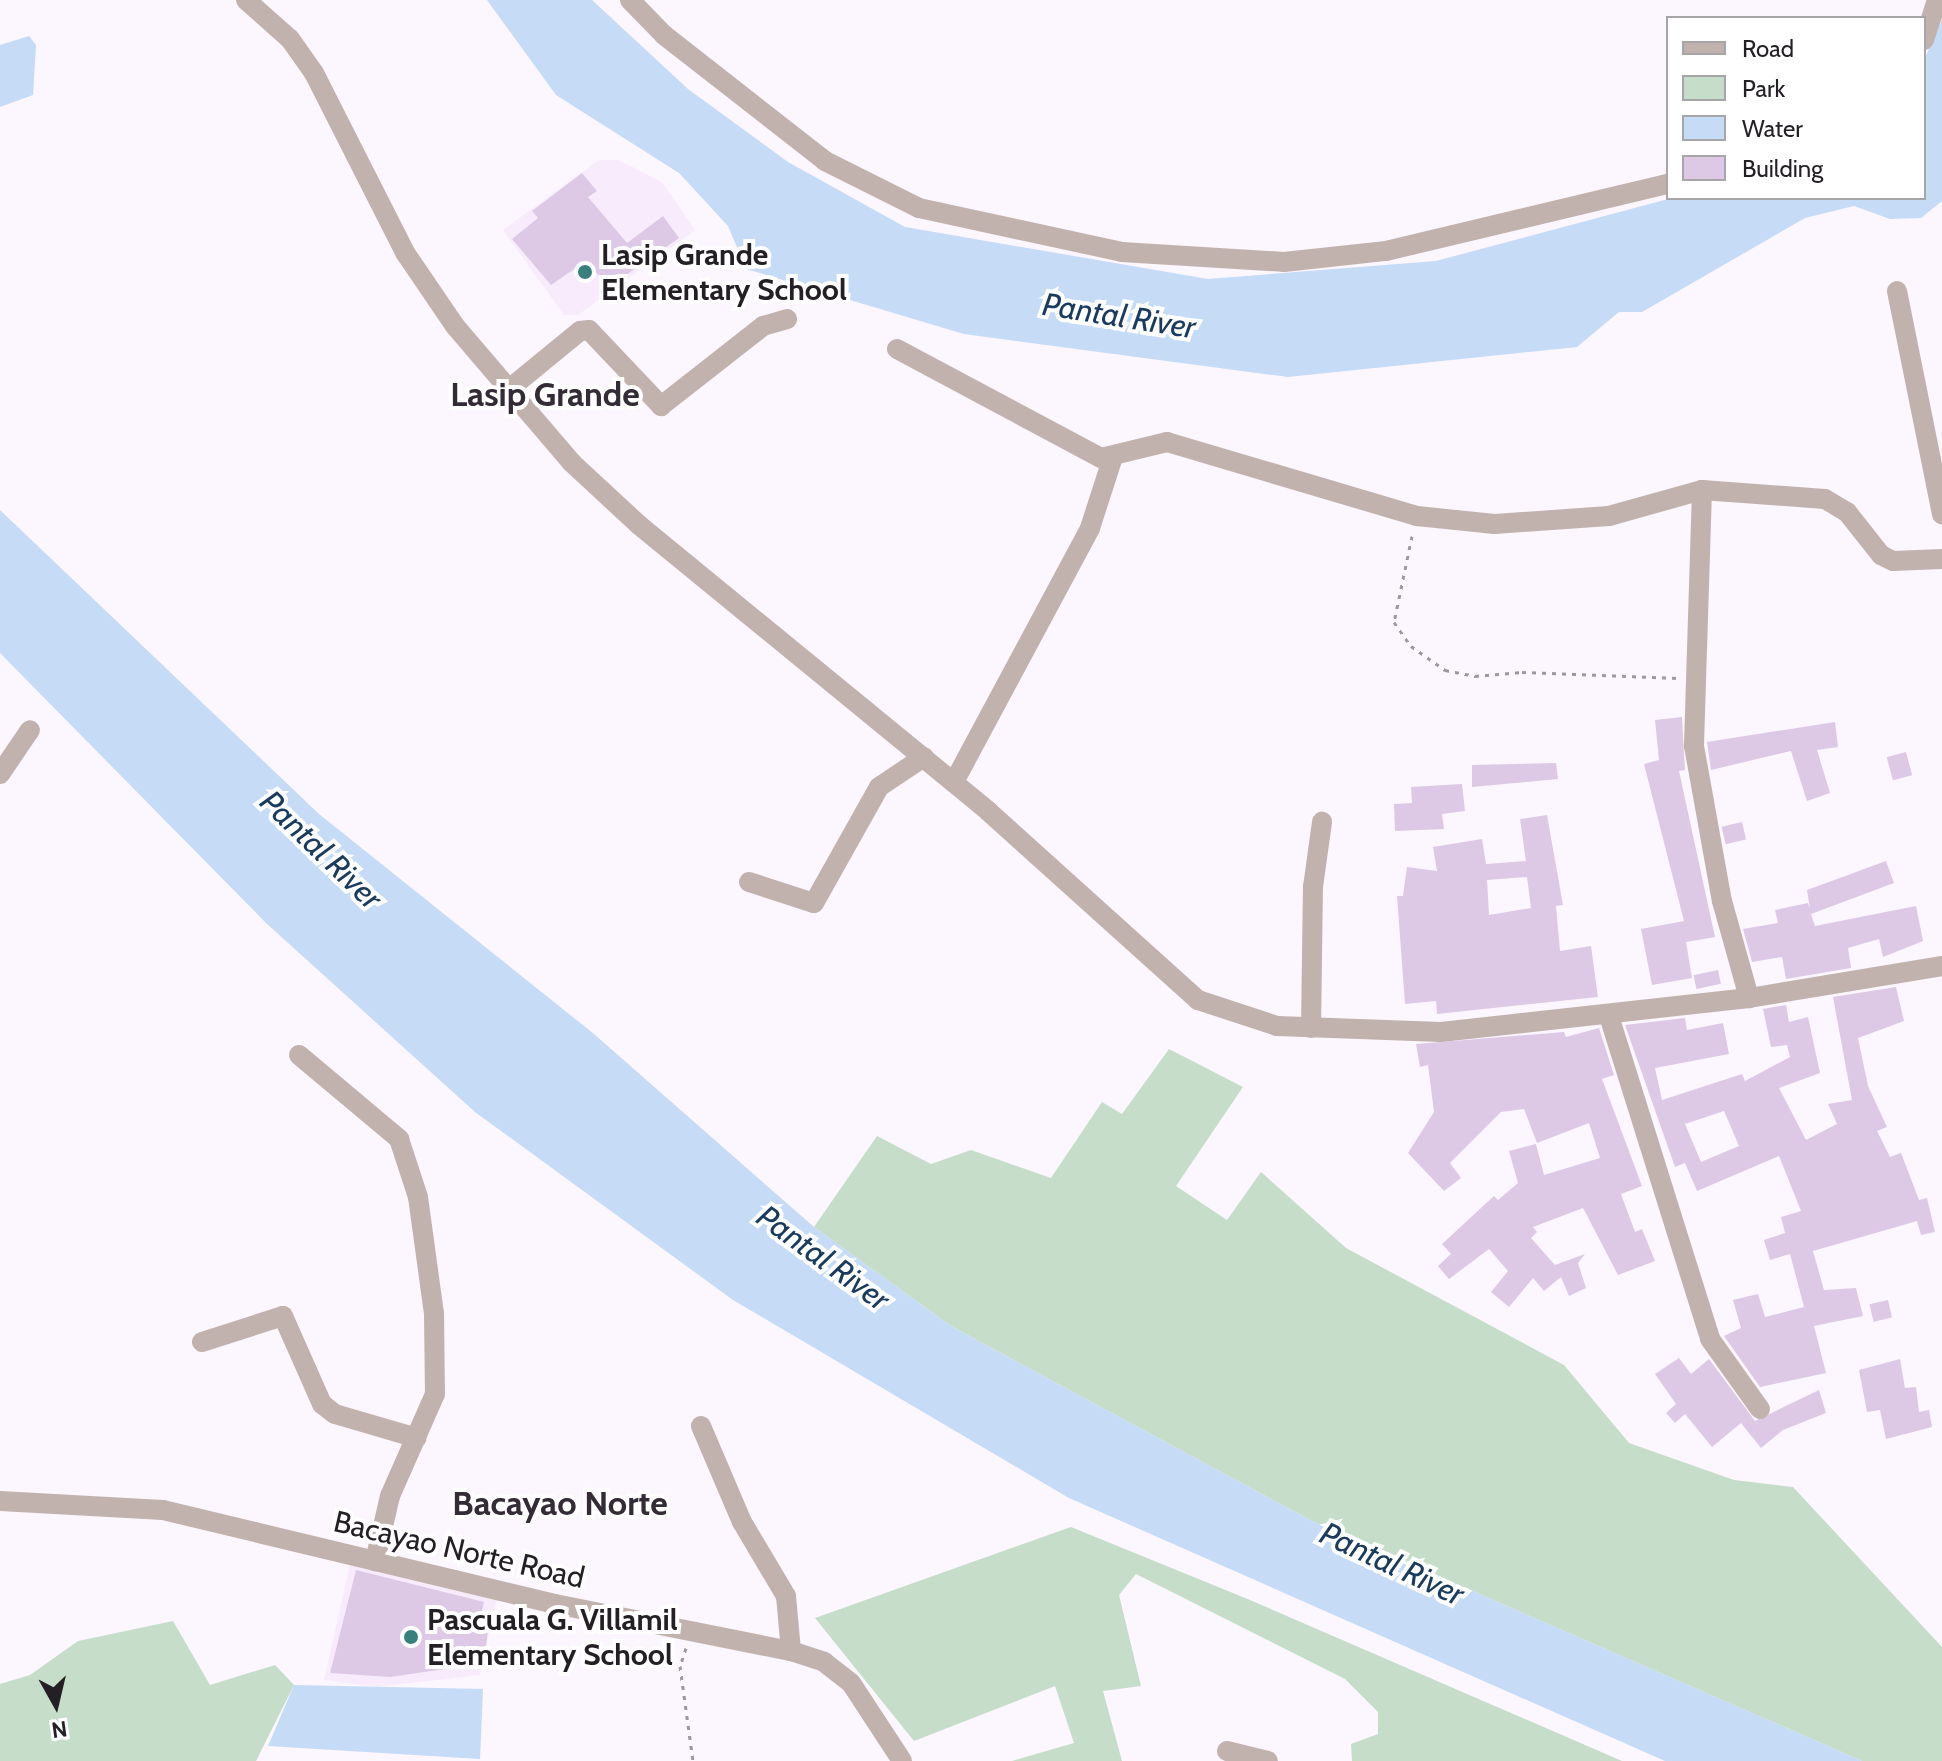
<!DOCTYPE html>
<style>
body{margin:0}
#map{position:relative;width:1942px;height:1761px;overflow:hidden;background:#fcf6fe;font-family:Cabin,sans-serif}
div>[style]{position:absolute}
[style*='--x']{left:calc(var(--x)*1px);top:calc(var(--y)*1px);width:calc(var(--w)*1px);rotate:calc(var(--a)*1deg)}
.built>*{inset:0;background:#f8ecfc}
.green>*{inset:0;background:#c5ddc9}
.water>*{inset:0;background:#c5dbf6}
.building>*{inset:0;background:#ddc9e5;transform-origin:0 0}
.path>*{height:3px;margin-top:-1.5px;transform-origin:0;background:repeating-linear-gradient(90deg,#9d989f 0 4px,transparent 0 10px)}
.street>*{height:20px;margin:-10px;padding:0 10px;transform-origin:10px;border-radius:10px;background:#c2b2ad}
.dots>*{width:22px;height:22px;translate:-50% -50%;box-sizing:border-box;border:4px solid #fff;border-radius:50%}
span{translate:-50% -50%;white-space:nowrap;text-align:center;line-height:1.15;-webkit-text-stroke:8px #fff;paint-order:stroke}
.poi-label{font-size:30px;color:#231f24;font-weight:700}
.left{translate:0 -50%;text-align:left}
.street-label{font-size:30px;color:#231f24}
.water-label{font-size:32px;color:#1a3b5e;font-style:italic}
.quarter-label{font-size:34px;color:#332b35;font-weight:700}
.legend{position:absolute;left:1666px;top:16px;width:260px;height:184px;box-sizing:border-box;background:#fff;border:2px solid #a7a5a7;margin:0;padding:10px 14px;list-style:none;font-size:24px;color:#231f24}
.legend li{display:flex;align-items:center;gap:16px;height:40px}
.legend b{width:40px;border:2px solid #a7a5a7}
.north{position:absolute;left:16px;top:1665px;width:80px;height:80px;-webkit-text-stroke:6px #fff;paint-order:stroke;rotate:172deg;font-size:22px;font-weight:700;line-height:32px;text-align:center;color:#231f24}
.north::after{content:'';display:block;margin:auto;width:28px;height:36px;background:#231f24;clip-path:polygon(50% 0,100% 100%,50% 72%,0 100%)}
</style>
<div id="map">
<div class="built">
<i style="clip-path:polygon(599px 160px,619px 160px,662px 182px,695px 230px,578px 315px,564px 315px,503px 230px)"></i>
<i style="clip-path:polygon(350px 1564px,497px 1598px,480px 1675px,376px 1687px,324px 1680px)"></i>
</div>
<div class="green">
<i style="clip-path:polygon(1169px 1049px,1243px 1087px,1176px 1186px,1227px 1220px,1261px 1172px,1346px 1248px,1564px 1365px,1629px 1443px,1734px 1480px,1793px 1487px,1942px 1647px,1942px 1761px,1862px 1761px,1310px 1520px,951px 1326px,814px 1227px,877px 1136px,931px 1164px,971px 1150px,1051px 1178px,1102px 1102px,1122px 1114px)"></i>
<i style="clip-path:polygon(1071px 1527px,1250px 1600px,1622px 1761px,1352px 1761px,1351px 1744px,1378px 1734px,1378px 1712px,1345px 1679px,1136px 1574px,1119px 1595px,1141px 1686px,1103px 1691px,1122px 1761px,1012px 1761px,1074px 1743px,1055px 1686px,914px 1741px,815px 1618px)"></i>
<i style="clip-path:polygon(173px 1621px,210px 1685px,275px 1665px,294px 1685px,256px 1761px,0 1761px,0 1684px,30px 1675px,78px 1641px)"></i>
</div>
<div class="water">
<i style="clip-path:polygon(487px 0,592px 0,688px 89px,788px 162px,905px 227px,1208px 279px,1436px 261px,1672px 198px,1924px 198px,1924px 60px,1942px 19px,1942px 201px,1921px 218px,1890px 219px,1854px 206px,1805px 218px,1642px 312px,1619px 312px,1577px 347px,1288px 377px,964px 334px,746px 269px,728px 226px,679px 173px,556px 95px)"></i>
<i style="clip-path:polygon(29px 36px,36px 45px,33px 95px,0 107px,0 45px)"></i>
<i style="clip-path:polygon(0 510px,319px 814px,594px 1034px,814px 1227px,951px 1326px,1310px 1520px,1862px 1761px,1665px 1761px,1069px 1498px,733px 1300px,475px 1112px,266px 923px,0 653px)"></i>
<i style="clip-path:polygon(294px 1685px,483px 1689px,480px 1759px,268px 1746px)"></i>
</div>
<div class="building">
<i style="clip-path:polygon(582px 173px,597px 191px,588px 197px,627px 243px,663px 216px,679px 238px,609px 287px,586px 261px,551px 285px,512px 239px,538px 218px,532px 211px)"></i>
<i style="clip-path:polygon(1682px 717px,1685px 770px,1679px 771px,1715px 937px,1686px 942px,1692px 978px,1652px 985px,1641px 929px,1684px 921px,1644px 764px,1659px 760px,1655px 720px)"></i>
<i style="clip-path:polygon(1835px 722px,1838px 747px,1817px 750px,1830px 793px,1807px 801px,1791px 751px,1711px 770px,1707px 742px)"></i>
<i style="left:1906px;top:752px;width:24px;height:20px;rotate:75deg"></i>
<i style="clip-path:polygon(1556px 763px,1558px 779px,1472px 787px,1472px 765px)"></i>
<i style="clip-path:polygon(1462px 784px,1465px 811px,1442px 814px,1444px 829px,1395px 831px,1394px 804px,1412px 803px,1411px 787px)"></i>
<i style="clip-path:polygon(evenodd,1547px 815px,1563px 905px,1556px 906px,1560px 951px,1591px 946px,1598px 997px,1437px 1014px,1436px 1001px,1405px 1004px,1397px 896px,1403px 896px,1407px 867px,1437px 871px,1433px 847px,1482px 839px,1486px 864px,1526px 861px,1520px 819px,1547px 815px,1527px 877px,1531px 908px,1489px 915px,1487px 880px,1527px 877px)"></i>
<i style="left:1742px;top:822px;width:18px;height:21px;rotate:77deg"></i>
<i style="clip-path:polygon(1886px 861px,1894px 883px,1811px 914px,1815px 926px,1916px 906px,1923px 941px,1883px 957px,1879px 939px,1848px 948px,1851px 968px,1786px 979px,1782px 957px,1752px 962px,1743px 929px,1778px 923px,1775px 910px,1808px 903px,1810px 909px,1807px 890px)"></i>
<i style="left:1718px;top:970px;width:14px;height:25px;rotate:78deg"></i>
<i style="clip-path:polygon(evenodd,1896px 987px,1904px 1021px,1858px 1038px,1868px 1086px,1887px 1127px,1877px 1131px,1890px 1157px,1901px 1153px,1919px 1200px,1927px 1198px,1935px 1232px,1921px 1235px,1917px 1221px,1813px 1251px,1824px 1290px,1856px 1288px,1863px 1316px,1814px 1326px,1826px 1373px,1760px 1387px,1724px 1336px,1741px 1328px,1733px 1300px,1758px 1294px,1765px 1317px,1804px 1307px,1790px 1254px,1770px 1260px,1764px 1240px,1785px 1233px,1781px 1217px,1801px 1211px,1779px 1156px,1697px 1191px,1685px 1163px,1675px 1167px,1625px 1025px,1685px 1018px,1687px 1030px,1723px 1023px,1729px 1054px,1655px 1068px,1662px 1100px,1742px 1074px,1745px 1081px,1790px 1057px,1787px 1045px,1771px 1047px,1763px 1009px,1786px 1005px,1789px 1022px,1808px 1017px,1820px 1073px,1779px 1088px,1806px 1140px,1837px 1124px,1828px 1104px,1852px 1100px,1833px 997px,1896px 987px,1724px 1111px,1739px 1146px,1701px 1162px,1685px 1124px,1724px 1111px)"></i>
<i style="clip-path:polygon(1599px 1028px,1614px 1075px,1602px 1079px,1642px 1186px,1621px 1194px,1635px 1232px,1642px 1229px,1655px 1261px,1618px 1275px,1583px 1208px,1533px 1227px,1537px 1232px,1531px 1238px,1555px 1265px,1585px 1254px,1578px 1263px,1586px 1288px,1569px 1296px,1561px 1277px,1544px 1291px,1533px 1278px,1509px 1307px,1491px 1292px,1508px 1271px,1489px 1249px,1449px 1279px,1438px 1266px,1451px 1254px,1442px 1244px,1494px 1196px,1498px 1200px,1518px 1183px,1509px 1151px,1536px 1144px,1544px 1175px,1600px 1158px,1589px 1123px,1537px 1143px,1524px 1109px,1501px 1112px,1450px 1163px,1461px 1178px,1444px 1191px,1408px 1153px,1434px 1112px,1428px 1065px,1420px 1067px,1416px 1044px,1564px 1032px,1566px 1037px)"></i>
<i style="left:1888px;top:1300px;width:18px;height:19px;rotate:77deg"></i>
<i style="clip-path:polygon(1679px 1358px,1691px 1374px,1709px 1359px,1755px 1421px,1819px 1390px,1826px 1413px,1783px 1430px,1761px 1448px,1741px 1423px,1712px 1447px,1685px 1414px,1675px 1423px,1666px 1413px,1676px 1404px,1655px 1374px)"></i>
<i style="clip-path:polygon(1900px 1359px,1905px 1388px,1916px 1387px,1919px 1412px,1929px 1410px,1932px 1427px,1886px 1439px,1880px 1410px,1867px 1412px,1859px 1370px)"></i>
<i style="clip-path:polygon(356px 1570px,484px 1602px,478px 1630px,488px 1631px,484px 1660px,458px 1657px,459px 1667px,390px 1677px,330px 1673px)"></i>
</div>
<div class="path">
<i style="--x:1412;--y:536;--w:88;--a:101.8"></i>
<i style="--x:1394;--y:622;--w:29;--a:55"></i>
<i style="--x:1411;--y:646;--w:42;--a:35.2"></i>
<i style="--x:1445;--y:670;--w:31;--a:11"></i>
<i style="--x:1475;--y:676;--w:47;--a:-4.9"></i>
<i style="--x:1522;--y:672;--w:156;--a:2.2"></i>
<i style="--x:686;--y:1648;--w:19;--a:108"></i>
<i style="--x:680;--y:1666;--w:96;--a:82.2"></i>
</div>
<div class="street">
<i style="--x:246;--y:0;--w:59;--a:41.6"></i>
<i style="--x:290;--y:39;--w:42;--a:54.8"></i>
<i style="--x:314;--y:73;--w:203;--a:63.1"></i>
<i style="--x:406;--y:254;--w:87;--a:55.8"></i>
<i style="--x:455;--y:326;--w:179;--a:49.5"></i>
<i style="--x:571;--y:462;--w:93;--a:42.8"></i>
<i style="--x:639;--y:525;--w:451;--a:39.3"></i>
<i style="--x:988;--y:811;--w:283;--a:42"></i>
<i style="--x:1198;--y:1000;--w:83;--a:18.2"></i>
<i style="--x:1277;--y:1026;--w:164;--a:2.1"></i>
<i style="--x:1441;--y:1032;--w:310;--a:-6.3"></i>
<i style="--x:1749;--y:998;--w:196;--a:-9.4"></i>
<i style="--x:630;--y:0;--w:49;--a:45.8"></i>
<i style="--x:664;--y:35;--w:204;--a:38"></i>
<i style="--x:825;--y:161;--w:105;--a:26.6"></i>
<i style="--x:919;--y:208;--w:208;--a:12.2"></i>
<i style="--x:1122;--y:252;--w:162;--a:3.5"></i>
<i style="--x:1284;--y:262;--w:103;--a:-6.2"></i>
<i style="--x:1386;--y:251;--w:290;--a:-13.4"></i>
<i style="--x:1924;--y:40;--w:42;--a:-72"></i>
<i style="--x:1897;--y:291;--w:228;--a:78.6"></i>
<i style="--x:897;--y:349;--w:231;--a:28.1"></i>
<i style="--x:1101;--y:458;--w:68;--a:-13.6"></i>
<i style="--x:1167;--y:442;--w:261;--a:16.5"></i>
<i style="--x:1417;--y:516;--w:78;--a:5.9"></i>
<i style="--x:1495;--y:524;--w:114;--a:-4"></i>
<i style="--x:1609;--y:516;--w:97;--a:-15.6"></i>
<i style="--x:1702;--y:490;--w:123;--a:4.2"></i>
<i style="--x:1825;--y:499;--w:26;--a:31"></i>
<i style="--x:1847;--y:512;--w:55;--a:51.7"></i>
<i style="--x:1881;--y:555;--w:13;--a:27"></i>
<i style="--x:1893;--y:561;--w:49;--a:-2.3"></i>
<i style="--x:508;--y:390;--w:93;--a:-39.3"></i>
<i style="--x:580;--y:331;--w:9;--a:-6"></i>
<i style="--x:589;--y:330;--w:105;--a:46.5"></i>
<i style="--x:661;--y:406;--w:130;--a:-38.1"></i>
<i style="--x:763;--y:326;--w:25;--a:-16"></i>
<i style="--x:1702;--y:490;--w:256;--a:91.8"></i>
<i style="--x:1694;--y:746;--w:158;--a:79.8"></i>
<i style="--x:1722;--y:901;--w:101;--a:74.4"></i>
<i style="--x:0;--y:774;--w:53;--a:-55.7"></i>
<i style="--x:954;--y:782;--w:288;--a:-61.8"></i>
<i style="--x:1090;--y:528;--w:75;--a:-72.1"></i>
<i style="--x:749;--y:882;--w:68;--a:17.9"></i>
<i style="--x:814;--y:903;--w:133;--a:-60.7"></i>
<i style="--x:879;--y:787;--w:54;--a:-33.7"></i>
<i style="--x:1609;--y:1016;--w:338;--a:72.6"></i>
<i style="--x:1710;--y:1339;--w:86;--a:54.5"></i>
<i style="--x:1311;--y:1028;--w:141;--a:-89.2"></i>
<i style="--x:1313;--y:887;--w:66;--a:-82.1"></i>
<i style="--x:299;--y:1055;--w:131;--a:40"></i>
<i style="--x:399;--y:1139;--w:61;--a:71.9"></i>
<i style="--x:418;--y:1197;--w:118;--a:82.2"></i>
<i style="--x:434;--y:1314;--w:80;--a:89.3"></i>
<i style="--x:435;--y:1394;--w:111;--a:113.8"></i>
<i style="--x:390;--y:1496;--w:67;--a:103"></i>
<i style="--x:202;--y:1342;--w:85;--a:-17.8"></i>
<i style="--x:283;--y:1316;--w:96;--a:66.1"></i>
<i style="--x:322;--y:1404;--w:16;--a:38"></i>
<i style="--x:335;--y:1414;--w:85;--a:16.3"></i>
<i style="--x:701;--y:1426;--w:104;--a:66.9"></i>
<i style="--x:742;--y:1522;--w:86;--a:59.3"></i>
<i style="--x:786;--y:1596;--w:55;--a:84.8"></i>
<i style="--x:0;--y:1501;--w:163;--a:3.2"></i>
<i style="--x:163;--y:1510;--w:403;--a:13.5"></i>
<i style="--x:555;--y:1604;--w:241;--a:11.3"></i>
<i style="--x:791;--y:1651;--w:35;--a:18"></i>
<i style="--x:824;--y:1662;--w:34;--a:38"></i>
<i style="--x:851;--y:1683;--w:93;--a:56.8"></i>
<i style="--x:1227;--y:1751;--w:42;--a:13.7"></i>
</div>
<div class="dots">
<i style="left:585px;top:272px;background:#38807e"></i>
<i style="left:411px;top:1637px;background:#38807e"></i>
</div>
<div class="poi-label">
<span class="left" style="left:601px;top:272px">Lasip Grande<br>Elementary School</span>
<span class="left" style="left:427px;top:1637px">Pascuala G. Villamil<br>Elementary School</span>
</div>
<div class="street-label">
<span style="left:459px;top:1550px;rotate:13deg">Bacayao Norte Road</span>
</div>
<div class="water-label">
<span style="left:1119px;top:316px;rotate:9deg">Pantal River</span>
<span style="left:321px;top:850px;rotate:44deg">Pantal River</span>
<span style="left:823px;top:1258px;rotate:36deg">Pantal River</span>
<span style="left:1392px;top:1564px;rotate:25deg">Pantal River</span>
</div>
<div class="quarter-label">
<span style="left:545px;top:395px">Lasip Grande</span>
<span style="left:560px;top:1504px">Bacayao Norte</span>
</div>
<ul class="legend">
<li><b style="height:10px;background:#c2b2ad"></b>Road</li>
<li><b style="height:22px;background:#c5ddc9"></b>Park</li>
<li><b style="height:22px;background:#c5dbf6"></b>Water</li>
<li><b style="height:22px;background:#ddc9e5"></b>Building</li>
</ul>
<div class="north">N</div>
</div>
